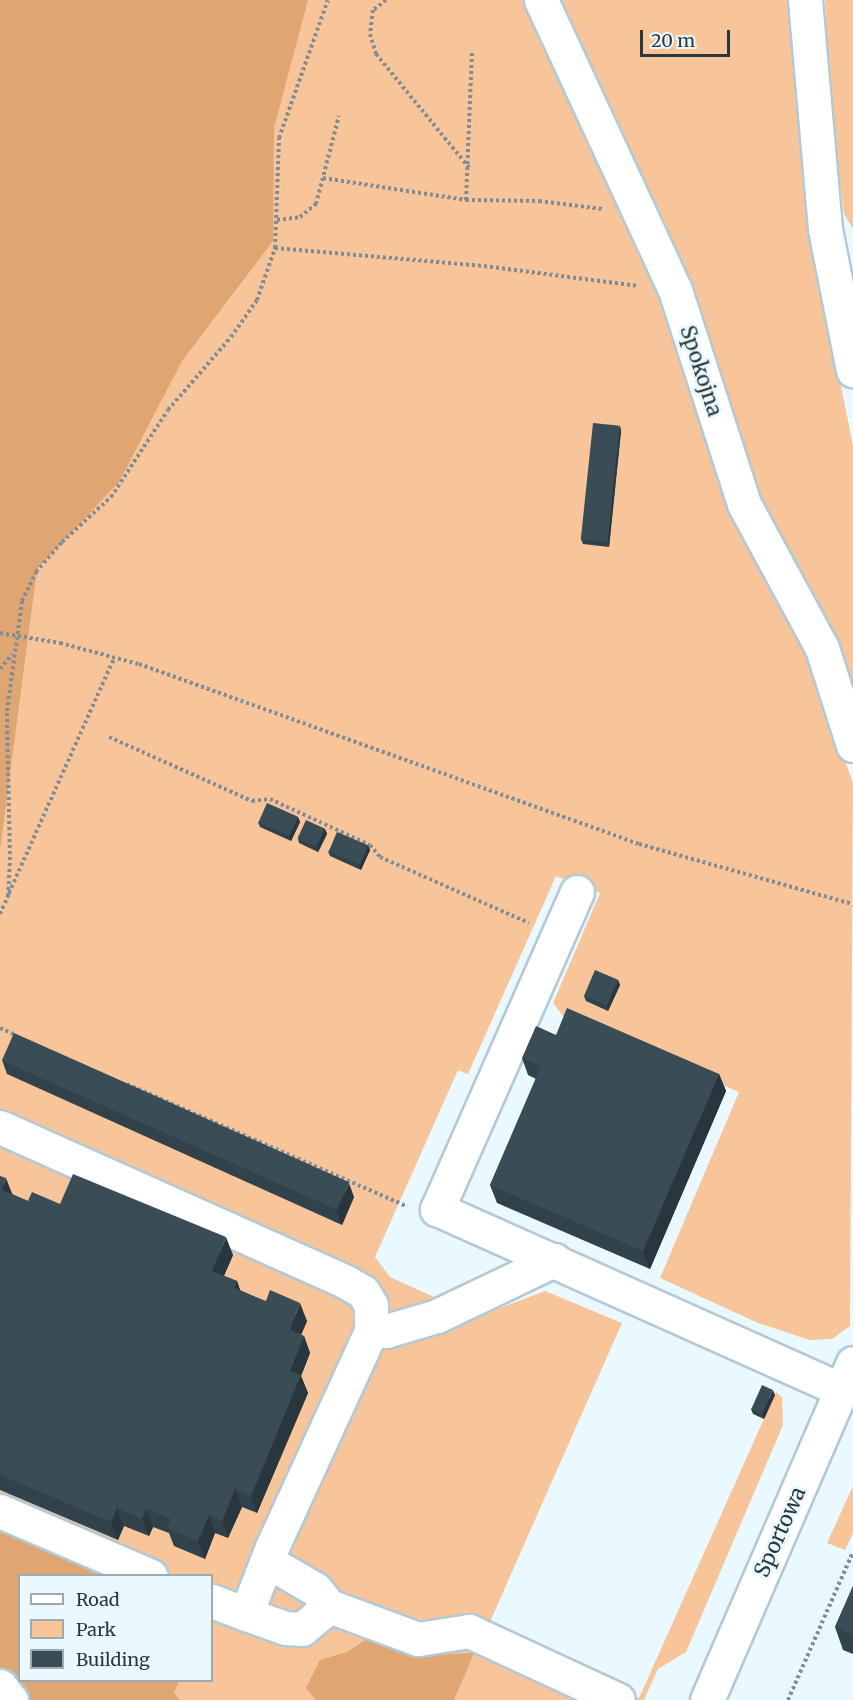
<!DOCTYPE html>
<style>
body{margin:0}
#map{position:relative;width:853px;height:1700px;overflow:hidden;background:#eaf8ff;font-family:Merriweather,serif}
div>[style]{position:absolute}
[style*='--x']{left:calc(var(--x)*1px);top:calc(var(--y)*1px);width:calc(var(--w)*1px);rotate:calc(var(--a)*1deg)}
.green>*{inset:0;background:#f8c59b}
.forest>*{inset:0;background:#dfa573}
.path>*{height:4px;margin-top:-2px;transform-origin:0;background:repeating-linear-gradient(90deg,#828d93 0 3px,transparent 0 6px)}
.roads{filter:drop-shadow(2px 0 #b3c9d5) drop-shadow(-2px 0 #b3c9d5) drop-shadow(0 2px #b3c9d5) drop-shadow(0 -2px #b3c9d5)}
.minor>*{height:33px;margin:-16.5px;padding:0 16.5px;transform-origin:16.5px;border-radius:16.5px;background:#fff}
.wall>*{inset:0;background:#32424b}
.shaded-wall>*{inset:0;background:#29363d}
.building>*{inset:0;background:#3a4d57;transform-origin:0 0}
span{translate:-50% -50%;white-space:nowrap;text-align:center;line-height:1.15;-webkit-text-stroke:6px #eaf8ff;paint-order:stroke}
.street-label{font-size:21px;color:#2d363a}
.legend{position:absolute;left:18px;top:1574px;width:195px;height:108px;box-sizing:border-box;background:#eaf8ff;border:2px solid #9eaab0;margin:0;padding:8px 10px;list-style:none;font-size:18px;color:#2d363a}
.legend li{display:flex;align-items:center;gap:12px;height:30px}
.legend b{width:30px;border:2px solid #9eaab0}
.scale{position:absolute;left:640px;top:30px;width:90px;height:27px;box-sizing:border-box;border:3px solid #2d363a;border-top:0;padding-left:8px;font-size:18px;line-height:21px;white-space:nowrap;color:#2d363a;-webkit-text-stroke:4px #eaf8ff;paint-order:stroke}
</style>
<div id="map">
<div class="green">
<i style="clip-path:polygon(evenodd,0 0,528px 0,653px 262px,804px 645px,853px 783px,850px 1326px,832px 1339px,809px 1340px,758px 1323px,660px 1278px,739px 1092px,563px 1016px,553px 1003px,600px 893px,556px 876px,468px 1074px,458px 1070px,375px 1257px,390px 1277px,434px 1297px,468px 1283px,484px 1314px,545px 1291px,622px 1323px,489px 1624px,639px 1698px,776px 1392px,782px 1397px,783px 1425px,686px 1652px,658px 1669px,644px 1700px,27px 1700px,0 1672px,0 0,20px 1576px,212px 1576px,212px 1680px,20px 1680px,20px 1576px)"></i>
<i style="clip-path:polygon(556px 0,791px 0,808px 225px,853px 445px,853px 700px,757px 502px,683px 263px)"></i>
<i style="clip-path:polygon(825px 0,853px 0,853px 229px,844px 214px,830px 103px)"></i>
<i style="clip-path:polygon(853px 1486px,853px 1533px,845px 1550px,827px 1543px)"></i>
</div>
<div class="forest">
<i style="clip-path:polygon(0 0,308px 0,274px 128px,273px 241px,182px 361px,119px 482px,37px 569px,0 850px)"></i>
<i style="clip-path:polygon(0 1525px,122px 1575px,20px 1576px,20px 1680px,179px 1681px,174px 1693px,180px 1700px,27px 1700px,0 1672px)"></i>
<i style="clip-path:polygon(378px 1632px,413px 1656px,474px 1653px,454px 1700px,316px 1700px,306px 1688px,320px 1660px,347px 1652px)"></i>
</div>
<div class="path">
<i style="--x:386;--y:0;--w:16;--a:142"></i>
<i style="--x:373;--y:10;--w:24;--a:97"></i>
<i style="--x:370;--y:34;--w:21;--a:73"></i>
<i style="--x:376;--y:54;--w:149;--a:50.7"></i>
<i style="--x:323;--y:178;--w:145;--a:8.7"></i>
<i style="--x:466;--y:200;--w:73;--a:0.8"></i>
<i style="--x:539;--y:201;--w:64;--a:7.2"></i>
<i style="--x:466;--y:200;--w:149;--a:-87.7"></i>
<i style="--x:277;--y:220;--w:23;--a:-7"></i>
<i style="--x:300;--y:217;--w:21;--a:-39"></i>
<i style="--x:316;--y:204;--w:91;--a:-75.4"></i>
<i style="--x:275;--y:248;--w:210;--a:4.9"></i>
<i style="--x:484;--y:266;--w:156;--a:7.4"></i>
<i style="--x:0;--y:633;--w:61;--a:9.5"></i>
<i style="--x:60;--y:643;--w:82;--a:14.9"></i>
<i style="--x:139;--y:664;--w:531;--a:19.8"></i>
<i style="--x:639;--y:844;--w:222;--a:15.7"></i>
<i style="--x:0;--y:669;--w:19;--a:-51"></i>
<i style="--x:109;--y:737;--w:157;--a:24.1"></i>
<i style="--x:252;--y:801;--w:18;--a:-6"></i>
<i style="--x:270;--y:799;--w:110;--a:24.7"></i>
<i style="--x:370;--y:845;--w:16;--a:50"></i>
<i style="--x:380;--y:857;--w:163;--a:23.9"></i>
<i style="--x:9;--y:893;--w:257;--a:-65.9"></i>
<i style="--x:0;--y:914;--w:20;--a:-66"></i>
<i style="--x:8;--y:896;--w:36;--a:-87"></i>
<i style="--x:10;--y:860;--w:149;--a:-91.2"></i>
<i style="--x:7;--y:711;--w:111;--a:-82.2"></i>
<i style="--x:22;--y:601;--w:32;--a:-64"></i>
<i style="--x:36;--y:572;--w:40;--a:-49"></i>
<i style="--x:62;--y:542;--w:67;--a:-42.6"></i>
<i style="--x:111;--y:497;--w:104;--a:-56.8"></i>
<i style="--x:168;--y:410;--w:96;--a:-49.2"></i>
<i style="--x:231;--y:337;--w:45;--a:-54.9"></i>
<i style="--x:257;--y:300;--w:55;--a:-70.9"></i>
<i style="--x:275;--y:248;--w:110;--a:-87.9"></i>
<i style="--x:279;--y:138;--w:146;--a:-70.5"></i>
<i style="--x:0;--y:1028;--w:17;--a:24"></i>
<i style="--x:127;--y:1084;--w:305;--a:23.6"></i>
<i style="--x:788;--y:1700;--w:162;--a:-66.3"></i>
</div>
<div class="roads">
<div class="minor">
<i style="--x:541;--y:0;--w:319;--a:65.2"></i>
<i style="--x:675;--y:290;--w:225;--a:72.1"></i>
<i style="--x:744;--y:504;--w:164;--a:61.6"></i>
<i style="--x:822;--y:648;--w:102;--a:72.3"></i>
<i style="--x:805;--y:0;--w:230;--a:85"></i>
<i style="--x:825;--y:229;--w:144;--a:78.8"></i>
<i style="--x:577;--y:892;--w:347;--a:113.8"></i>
<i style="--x:437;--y:1209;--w:444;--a:24.1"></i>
<i style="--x:0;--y:1127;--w:379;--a:24.1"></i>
<i style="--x:346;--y:1282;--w:20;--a:30"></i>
<i style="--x:363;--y:1292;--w:15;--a:58"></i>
<i style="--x:371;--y:1305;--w:26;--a:90"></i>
<i style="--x:371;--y:1331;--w:238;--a:114.6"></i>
<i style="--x:272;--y:1547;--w:72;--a:111.2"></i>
<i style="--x:246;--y:1614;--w:36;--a:-159"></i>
<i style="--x:371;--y:1331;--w:15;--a:0"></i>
<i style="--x:386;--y:1331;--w:53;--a:-16.4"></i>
<i style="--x:437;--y:1316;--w:130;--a:-25.6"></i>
<i style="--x:0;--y:1511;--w:164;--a:23.3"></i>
<i style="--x:329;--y:1606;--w:95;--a:20.3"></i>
<i style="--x:418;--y:1639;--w:52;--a:-8.9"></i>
<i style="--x:469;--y:1631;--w:164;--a:24.8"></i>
<i style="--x:246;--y:1614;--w:41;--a:19.7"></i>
<i style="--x:285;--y:1628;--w:17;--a:3"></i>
<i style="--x:302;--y:1629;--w:35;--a:-40"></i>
<i style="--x:329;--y:1606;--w:22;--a:-129"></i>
<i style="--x:315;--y:1589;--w:56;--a:-149.7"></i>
<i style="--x:0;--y:1686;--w:18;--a:52"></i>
<i style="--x:707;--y:1700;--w:367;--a:-66.6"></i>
</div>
</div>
<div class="wall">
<i style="clip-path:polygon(620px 426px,621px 431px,609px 547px,583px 544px,581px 539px)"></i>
<i style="clip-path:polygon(298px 817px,300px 822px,291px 841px,260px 827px,258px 822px)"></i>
<i style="clip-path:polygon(325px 829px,327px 834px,318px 852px,299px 843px,298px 838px)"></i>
<i style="clip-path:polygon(368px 845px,370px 850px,361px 870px,330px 856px,328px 851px)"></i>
<i style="clip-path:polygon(618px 980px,620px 985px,608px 1011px,586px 1001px,584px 996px)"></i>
<i style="clip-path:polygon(556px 1035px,719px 1074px,726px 1091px,650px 1269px,497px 1203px,490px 1185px,536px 1079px,528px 1075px,522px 1058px)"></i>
<i style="clip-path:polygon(2px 1060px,354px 1197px,342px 1225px,7px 1074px)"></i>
<i style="clip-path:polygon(0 1176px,12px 1194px,28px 1201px,60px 1204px,233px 1255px,224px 1276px,237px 1281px,240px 1290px,307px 1321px,301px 1335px,304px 1336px,310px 1353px,301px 1376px,308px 1393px,257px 1513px,242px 1507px,228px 1538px,215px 1533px,205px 1559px,174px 1546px,169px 1533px,153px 1527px,149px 1536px,124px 1526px,118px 1540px,0 1490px)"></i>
<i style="clip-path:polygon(775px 1395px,764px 1419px,753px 1414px,751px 1409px)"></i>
<i style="clip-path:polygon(853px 1586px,853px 1654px,843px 1650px,835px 1627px)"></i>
</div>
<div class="shaded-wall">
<i style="clip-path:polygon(620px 426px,621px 431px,609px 547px,607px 542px)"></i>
<i style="clip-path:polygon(298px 817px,300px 822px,291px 841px,289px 836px)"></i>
<i style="clip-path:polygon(325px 829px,327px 834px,318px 852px,316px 847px)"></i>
<i style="clip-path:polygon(368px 845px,370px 850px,361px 870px,359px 865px)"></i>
<i style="clip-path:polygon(618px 980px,620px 985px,608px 1011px,607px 1006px)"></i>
<i style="clip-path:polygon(719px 1074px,726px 1091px,650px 1269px,643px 1251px)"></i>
<i style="clip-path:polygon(6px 1178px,13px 1196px,2px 1190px)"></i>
<i style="clip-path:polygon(349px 1183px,354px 1197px,342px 1225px,336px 1211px)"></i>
<i style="clip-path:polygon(226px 1237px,233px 1255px,218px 1289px,212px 1271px)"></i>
<i style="clip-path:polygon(237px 1281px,243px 1299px,234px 1288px)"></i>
<i style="clip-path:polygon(300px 1303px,307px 1321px,296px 1347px,290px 1330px)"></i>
<i style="clip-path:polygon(304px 1336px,310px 1353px,301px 1376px,308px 1393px,257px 1513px,251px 1496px,290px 1371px)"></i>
<i style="clip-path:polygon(773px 1390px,775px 1395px,764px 1419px,762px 1414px)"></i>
<i style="clip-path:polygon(235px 1489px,242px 1507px,228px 1538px,222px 1521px)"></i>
<i style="clip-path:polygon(117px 1508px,124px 1526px,118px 1540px,111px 1522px)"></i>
<i style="clip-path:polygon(146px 1509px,153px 1527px,149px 1536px,142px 1519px)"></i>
<i style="clip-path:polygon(209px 1515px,215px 1533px,205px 1559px,198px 1541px)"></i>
</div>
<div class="building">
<i style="left:593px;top:423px;width:27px;height:117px;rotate:6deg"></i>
<i style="left:267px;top:803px;width:34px;height:21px;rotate:24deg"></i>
<i style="left:306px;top:820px;width:21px;height:20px;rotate:25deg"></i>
<i style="left:337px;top:832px;width:34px;height:21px;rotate:23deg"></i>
<i style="left:595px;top:970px;width:25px;height:28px;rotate:23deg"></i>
<i style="clip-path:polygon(567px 1008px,719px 1074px,643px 1251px,490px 1185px,541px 1066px,522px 1058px,536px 1026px,556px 1035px)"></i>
<i style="left:14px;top:1033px;width:367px;height:30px;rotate:24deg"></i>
<i style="clip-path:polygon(73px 1174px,226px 1237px,212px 1271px,237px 1281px,234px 1288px,266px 1301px,270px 1290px,300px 1303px,290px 1330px,304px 1336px,290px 1371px,301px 1375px,251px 1496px,235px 1489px,222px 1521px,209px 1515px,198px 1541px,167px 1528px,171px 1519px,146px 1509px,142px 1519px,117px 1508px,111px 1522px,0 1475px,0 1176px,6px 1178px,2px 1190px,28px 1201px,32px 1192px,60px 1204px)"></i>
<i style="left:762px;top:1385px;width:12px;height:26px;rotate:24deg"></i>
<i style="clip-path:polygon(853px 1586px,853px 1635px,835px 1627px)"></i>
</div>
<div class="street-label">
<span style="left:701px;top:371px;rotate:72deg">Spokojna</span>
<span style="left:780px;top:1532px;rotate:-66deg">Sportowa</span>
</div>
<ul class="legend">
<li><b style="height:8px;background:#fff"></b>Road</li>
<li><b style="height:16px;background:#f8c59b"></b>Park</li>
<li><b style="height:16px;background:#3a4d57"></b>Building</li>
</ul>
<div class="scale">20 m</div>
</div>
